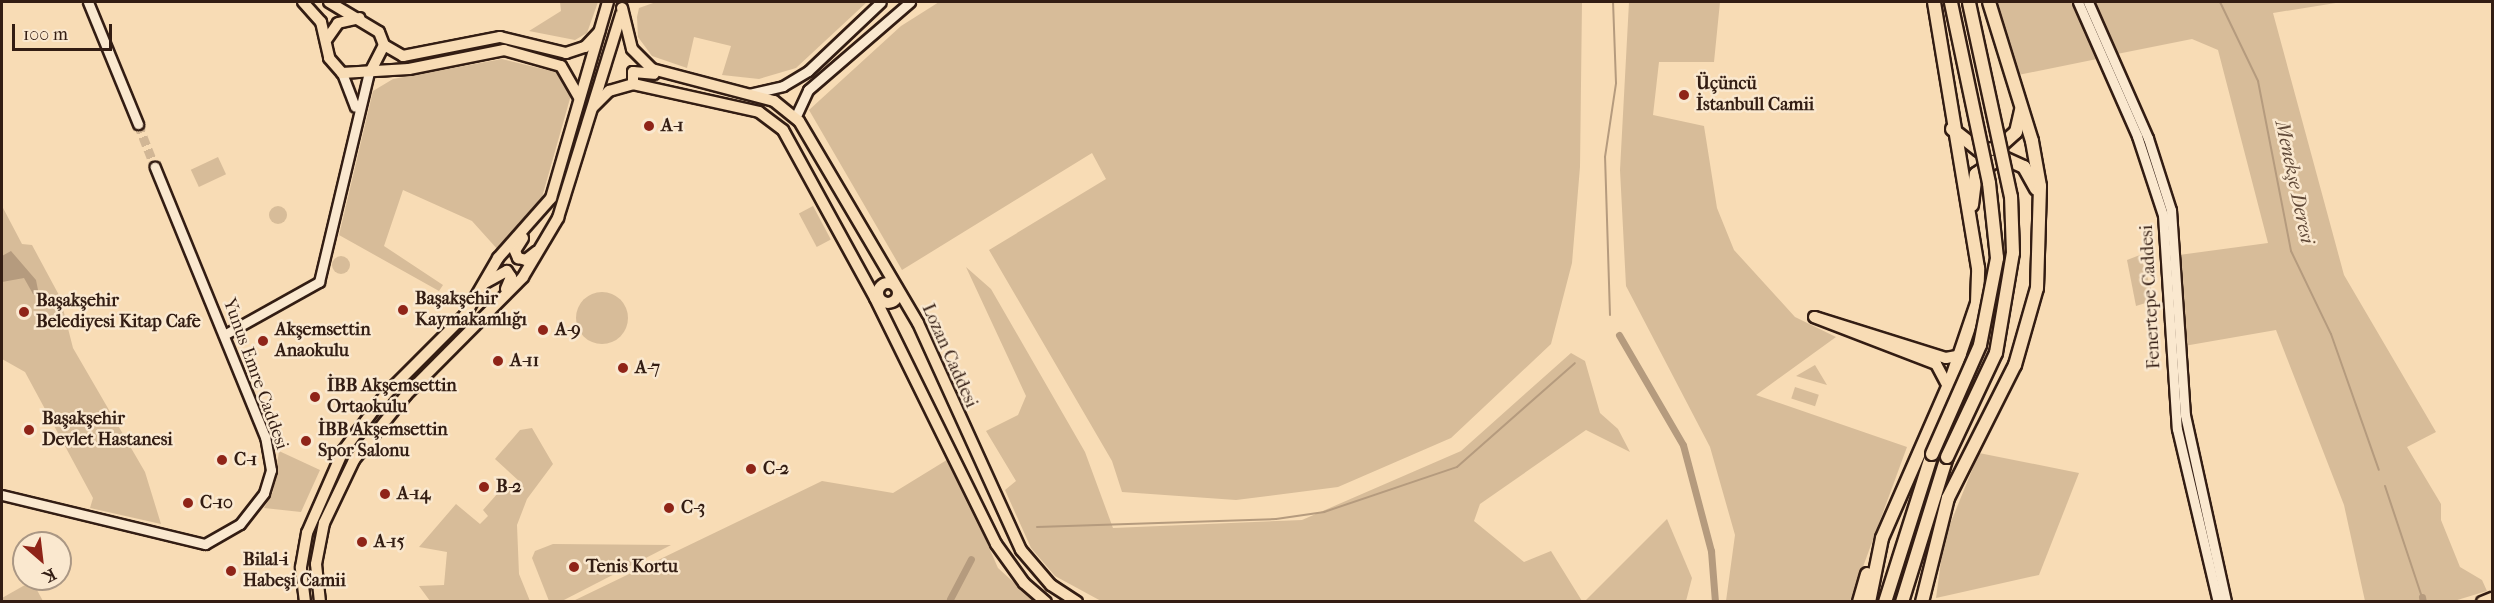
<!DOCTYPE html>
<meta charset="utf-8">
<style>
body{margin:0}
#map{position:relative;width:2494px;height:603px;overflow:hidden;background:#f8dcb5;font-family:"IM FELL French Canon",serif}
div>[style]{position:absolute}
[style*='--x']{left:calc(var(--x)*1px);top:calc(var(--y)*1px);width:calc(var(--w)*1px);rotate:calc(var(--a)*1deg)}
.green>*{inset:0;background:#d7bc99;transform-origin:0 0}
.round{border-radius:50%}
.water>*{inset:0;background:#b59b7e}
.stream>*{height:2px;margin:-1px;padding:0 1px;transform-origin:1px;border-radius:1px;background:#b59b7e}
.canal>*{height:7px;margin:-3.5px;padding:0 3.5px;transform-origin:3.5px;border-radius:3.5px;background:#b59b7e}
.secondary-tunnel>*{height:9px;margin-top:-4.5px;transform-origin:0;background:repeating-linear-gradient(90deg,#d1b695 0 9px,transparent 0 13.5px)}
.roads{filter:drop-shadow(2px 0 #331d13) drop-shadow(-2px 0 #331d13) drop-shadow(0 2px #331d13) drop-shadow(0 -2px #331d13)}
.secondary>*{height:9px;margin:-4.5px;padding:0 4.5px;transform-origin:4.5px;border-radius:4.5px;background:#fae8cf}
.primary>*{height:10px;margin:-5px;padding:0 5px;transform-origin:5px;border-radius:5px;background:#f8dcb5}
.primary>.ring{margin:-5px;padding:0;box-sizing:content-box;background:none;border:10px solid #f8dcb5;border-radius:50%}
.highway>*{height:12px;margin:-6px;padding:0 6px;transform-origin:6px;border-radius:6px;background:#f8dcb5}
.bridges{filter:drop-shadow(2px 0 #331d13) drop-shadow(-2px 0 #331d13) drop-shadow(0 2px #331d13) drop-shadow(0 -2px #331d13)}
.highway-bridge>*{height:12px;margin:-6px;padding:0 6px;transform-origin:6px;border-radius:6px;background:#f8dcb5}
.dots>*{width:16px;height:16px;translate:-50% -50%;box-sizing:border-box;border:3px solid #fae8cf;border-radius:50%}
span{translate:-50% -50%;white-space:nowrap;text-align:center;line-height:1.15;-webkit-text-stroke:5px #fae8cf;paint-order:stroke}
.poi-label{font-size:18px;color:#331d13;font-weight:700}
.left{translate:0 -50%;text-align:left}
.street-label{font-size:18px;color:#331d13}
.water-label{font-size:20px;color:#604938;font-style:italic}
.frame{position:absolute;inset:0;border:3px solid #331d13;pointer-events:none}
.north{position:absolute;left:12px;top:531px;width:60px;height:60px;box-sizing:border-box;background:#fae8cf;border:2px solid #aa9784;border-radius:50%;rotate:152deg;font-size:16px;font-weight:700;line-height:24px;text-align:center;color:#331d13}
.north::after{content:'';display:block;margin:auto;width:21px;height:27px;background:#8f2418;clip-path:polygon(50% 0,100% 100%,50% 72%,0 100%)}
.scale{position:absolute;left:12px;top:24px;width:100px;height:27px;box-sizing:border-box;border:3px solid #331d13;border-top:0;padding-left:8px;font-size:18px;line-height:21px;white-space:nowrap;color:#331d13;-webkit-text-stroke:4px #fae8cf;paint-order:stroke}
</style>
<div id="map">
<div class="green">
<i style="clip-path:polygon(560px 2px,598px 2px,587px 33px,575px 40px,529px 31px,561px 11px)"></i>
<i style="clip-path:polygon(656px 2px,867px 2px,796px 68px,759px 79px,722px 75px,731px 46px,694px 37px,687px 68px,652px 56px,638px 37px,637px 17px,639px 8px)"></i>
<i style="clip-path:polygon(939px 2px,1582px 2px,1580px 167px,1572px 263px,1551px 344px,1451px 438px,1338px 487px,1236px 500px,1122px 492px,1112px 461px,989px 250px,1106px 179px,1092px 153px,902px 270px,809px 110px,901px 26px)"></i>
<i style="clip-path:polygon(1629px 2px,1720px 2px,1714px 62px,1659px 62px,1653px 115px,1704px 126px,1717px 208px,1734px 250px,1795px 317px,1836px 337px,1756px 395px,1907px 447px,1860px 575px,1857px 601px,1726px 601px,1735px 535px,1710px 447px,1626px 286px,1620px 170px)"></i>
<i style="clip-path:polygon(1998px 2px,2074px 2px,2097px 59px,2018px 75px)"></i>
<i style="clip-path:polygon(2094px 2px,2342px 2px,2273px 13px,2344px 275px,2436px 432px,2407px 447px,2441px 504px,2441px 520px,2460px 567px,2482px 580px,2487px 591px,2454px 601px,2365px 601px,2344px 505px,2276px 330px,2184px 346px,2179px 255px,2268px 243px,2218px 50px,2192px 39px,2117px 54px)"></i>
<i style="clip-path:polygon(502px 59px,559px 73px,570px 83px,571px 95px,537px 215px,499px 251px,472px 221px,403px 190px,384px 246px,443px 285px,439px 291px,339px 235px,373px 91px,393px 79px)"></i>
<i style="left:218px;top:157px;width:19px;height:30px;rotate:65deg"></i>
<i style="clip-path:polygon(2px 206px,22px 244px,32px 245px,60px 297px,73px 348px,145px 472px,161px 524px,90px 508px,93px 498px,25px 372px,2px 359px)"></i>
<i style="left:813px;top:206px;width:38px;height:16px;rotate:62deg"></i>
<i class="round" style="left:269px;top:206px;width:18px;height:18px"></i>
<i style="clip-path:polygon(2140px 255px,2155px 300px,2136px 306px,2127px 260px)"></i>
<i class="round" style="left:332px;top:256px;width:18px;height:18px"></i>
<i style="clip-path:polygon(966px 267px,991px 289px,1085px 452px,1113px 528px,1302px 520px,1461px 451px,1571px 353px,1585px 361px,1600px 413px,1618px 429px,1630px 452px,1586px 430px,1480px 504px,1474px 521px,1524px 562px,1551px 551px,1582px 601px,1101px 601px,1055px 576px,1031px 548px,1005px 490px,1016px 481px,986px 431px,1018px 415px,1026px 396px)"></i>
<i class="round" style="left:576px;top:292px;width:52px;height:52px"></i>
<i style="clip-path:polygon(1815px 365px,1827px 385px,1796px 376px)"></i>
<i style="left:1795px;top:387px;width:25px;height:12px;rotate:18deg"></i>
<i style="clip-path:polygon(532px 428px,553px 464px,527px 499px,517px 525px,519px 574px,530px 601px,430px 601px,419px 586px,444px 585px,447px 552px,419px 547px,456px 504px,480px 524px,488px 516px,483px 510px,505px 485px,512px 490px,519px 481px,495px 459px,520px 430px)"></i>
<i style="clip-path:polygon(279px 451px,320px 470px,301px 512px,264px 508px,273px 492px)"></i>
<i style="clip-path:polygon(1979px 453px,2079px 473px,2039px 575px,1936px 598px,1944px 539px)"></i>
<i style="clip-path:polygon(950px 458px,998px 568px,1034px 601px,571px 602px,822px 481px,893px 493px)"></i>
<i style="clip-path:polygon(1667px 519px,1692px 578px,1686px 601px,1585px 601px)"></i>
<i style="clip-path:polygon(553px 544px,671px 545px,562px 601px,549px 601px,532px 558px,535px 551px)"></i>
<i style="clip-path:polygon(32px 581px,43px 601px,2px 601px,2px 598px)"></i>
</div>
<div class="water">
<i style="clip-path:polygon(11px 251px,36px 280px,39px 295px,33px 294px,24px 278px,2px 282px,2px 256px)"></i>
</div>
<div class="stream">
<i style="--x:2220;--y:2;--w:88;--a:64.3"></i>
<i style="--x:2258;--y:81;--w:173;--a:79"></i>
<i style="--x:2291;--y:251;--w:92;--a:64.3"></i>
<i style="--x:2331;--y:334;--w:144;--a:70.6"></i>
<i style="--x:1610;--y:315;--w:158;--a:-91.8"></i>
<i style="--x:1605;--y:157;--w:75;--a:-81.5"></i>
<i style="--x:1616;--y:83;--w:81;--a:-92.1"></i>
<i style="--x:2385;--y:486;--w:117;--a:71.6"></i>
<i style="--x:1037;--y:527;--w:239;--a:-1.9"></i>
<i style="--x:1276;--y:519;--w:49;--a:-8.3"></i>
<i style="--x:1324;--y:512;--w:140;--a:-18.7"></i>
<i style="--x:1457;--y:467;--w:157;--a:-41.4"></i>
</div>
<div class="canal">
<i style="--x:1619;--y:335;--w:127;--a:59.8"></i>
<i style="--x:1683;--y:445;--w:110;--a:75.2"></i>
<i style="--x:1711;--y:551;--w:51;--a:85.5"></i>
<i style="--x:2422;--y:597;--w:5;--a:79"></i>
<i style="--x:950;--y:599;--w:45;--a:-62.3"></i>
</div>
<div class="secondary-tunnel">
<i style="--x:138;--y:124;--w:46;--a:68.4"></i>
</div>
<div class="roads">
<div class="secondary">
<i style="--x:88;--y:2;--w:132;--a:67.7"></i>
<i style="--x:2078;--y:2;--w:146;--a:66.2"></i>
<i style="--x:2137;--y:136;--w:83;--a:71.8"></i>
<i style="--x:2163;--y:215;--w:214;--a:86.3"></i>
<i style="--x:2177;--y:429;--w:178;--a:76.7"></i>
<i style="--x:2088;--y:2;--w:149;--a:66.2"></i>
<i style="--x:2148;--y:138;--w:76;--a:72.3"></i>
<i style="--x:2171;--y:210;--w:205;--a:86.1"></i>
<i style="--x:2185;--y:415;--w:191;--a:77.6"></i>
<i style="--x:342;--y:73;--w:36;--a:69"></i>
<i style="--x:749;--y:94;--w:35;--a:-13"></i>
<i style="--x:783;--y:86;--w:29;--a:-31"></i>
<i style="--x:808;--y:71;--w:100;--a:-43.4"></i>
<i style="--x:796;--y:116;--w:29;--a:-65"></i>
<i style="--x:808;--y:90;--w:135;--a:-40.8"></i>
<i style="--x:224;--y:335;--w:109;--a:-29.2"></i>
<i style="--x:319;--y:282;--w:216;--a:-76.6"></i>
<i style="--x:2;--y:495;--w:209;--a:13.6"></i>
<i style="--x:205;--y:544;--w:40;--a:-29.7"></i>
<i style="--x:240;--y:524;--w:39;--a:-52"></i>
<i style="--x:264;--y:493;--w:24;--a:-73"></i>
<i style="--x:271;--y:470;--w:34;--a:-100"></i>
<i style="--x:265;--y:437;--w:292;--a:-112.2"></i>
</div>
<div class="primary">
<i style="--x:303;--y:2;--w:27;--a:48"></i>
<i style="--x:321;--y:22;--w:37;--a:77"></i>
<i style="--x:329;--y:58;--w:20;--a:49"></i>
<i style="--x:342;--y:73;--w:67;--a:-3.4"></i>
<i style="--x:409;--y:69;--w:97;--a:-11.3"></i>
<i style="--x:504;--y:50;--w:59;--a:15.7"></i>
<i style="--x:561;--y:66;--w:36;--a:60"></i>
<i style="--x:329;--y:2;--w:58;--a:31"></i>
<i style="--x:379;--y:32;--w:14;--a:69"></i>
<i style="--x:384;--y:45;--w:29;--a:117"></i>
<i style="--x:622;--y:8;--w:42;--a:76.3"></i>
<i style="--x:632;--y:49;--w:28;--a:45"></i>
<i style="--x:652;--y:69;--w:126;--a:14.7"></i>
<i style="--x:774;--y:101;--w:32;--a:39"></i>
<i style="--x:799;--y:121;--w:234;--a:59.5"></i>
<i style="--x:918;--y:323;--w:249;--a:65.6"></i>
<i style="--x:1021;--y:550;--w:46;--a:49.4"></i>
<i style="--x:1051;--y:585;--w:31;--a:33"></i>
<i style="--x:327;--y:39;--w:19;--a:-55"></i>
<i style="--x:338;--y:23;--w:22;--a:-13"></i>
<i style="--x:384;--y:45;--w:22;--a:30"></i>
<i style="--x:403;--y:56;--w:99;--a:-11.1"></i>
<i style="--x:500;--y:37;--w:68;--a:13.6"></i>
<i style="--x:566;--y:53;--w:20;--a:-18"></i>
<i style="--x:585;--y:47;--w:21;--a:-47"></i>
<i style="--x:633;--y:84;--w:12;--a:-90"></i>
<i style="--x:633;--y:72;--w:21;--a:5"></i>
<i style="--x:593;--y:107;--w:23;--a:-45"></i>
<i style="--x:609;--y:91;--w:25;--a:-16"></i>
<i style="--x:633;--y:84;--w:129;--a:12.5"></i>
<i style="--x:759;--y:112;--w:30;--a:37"></i>
<i style="--x:783;--y:130;--w:192;--a:61.3"></i>
<i style="--x:875;--y:298;--w:274;--a:63.8"></i>
<i style="--x:996;--y:544;--w:48;--a:54.3"></i>
<i style="--x:1024;--y:583;--w:29;--a:41"></i>
<i style="--x:523;--y:238;--w:15;--a:122"></i>
<i style="--x:515;--y:251;--w:8;--a:67"></i>
<i style="--x:518;--y:258;--w:8;--a:14"></i>
<i style="--x:526;--y:260;--w:13;--a:-39"></i>
<i style="--x:485;--y:283;--w:25;--a:-29"></i>
<i style="--x:507;--y:271;--w:7;--a:56"></i>
<i style="--x:511;--y:277;--w:13;--a:113"></i>
<i class="ring" style="left:878px;top:283px;width:10px;height:10px"></i>
<i style="--x:1814;--y:317;--w:131;--a:21.1"></i>
<i style="--x:1936;--y:364;--w:26;--a:62"></i>
<i style="--x:1815;--y:317;--w:137;--a:17.4"></i>
<i style="--x:1946;--y:358;--w:15;--a:-11"></i>
<i style="--x:305;--y:602;--w:35;--a:-97"></i>
<i style="--x:301;--y:567;--w:35;--a:-80"></i>
<i style="--x:307;--y:533;--w:90;--a:-66.3"></i>
<i style="--x:343;--y:451;--w:71;--a:-53"></i>
<i style="--x:386;--y:394;--w:112;--a:-45"></i>
<i style="--x:465;--y:315;--w:66;--a:-59.9"></i>
<i style="--x:498;--y:258;--w:80;--a:-48.5"></i>
<i style="--x:551;--y:198;--w:204;--a:-73.8"></i>
<i style="--x:320;--y:602;--w:38;--a:-96"></i>
<i style="--x:316;--y:564;--w:42;--a:-79"></i>
<i style="--x:324;--y:523;--w:70;--a:-64.5"></i>
<i style="--x:354;--y:460;--w:83;--a:-51.3"></i>
<i style="--x:406;--y:395;--w:166;--a:-45.2"></i>
<i style="--x:523;--y:277;--w:69;--a:-59.3"></i>
<i style="--x:558;--y:218;--w:213;--a:-72.8"></i>
<i style="--x:2482;--y:602;--w:11;--a:-22"></i>
</div>
<div class="highway">
<i style="--x:1952;--y:129;--w:34;--a:38"></i>
<i style="--x:1979;--y:150;--w:18;--a:-3"></i>
<i style="--x:1997;--y:149;--w:25;--a:-42"></i>
<i style="--x:2016;--y:132;--w:23;--a:-77"></i>
<i style="--x:1972;--y:205;--w:31;--a:-83"></i>
<i style="--x:1976;--y:174;--w:22;--a:-34"></i>
<i style="--x:1994;--y:162;--w:12;--a:-14"></i>
<i style="--x:2006;--y:159;--w:20;--a:24"></i>
<i style="--x:2024;--y:167;--w:25;--a:61"></i>
<i style="--x:1859;--y:602;--w:29;--a:-74"></i>
<i style="--x:1869;--y:602;--w:65;--a:-78.5"></i>
<i style="--x:1882;--y:538;--w:172;--a:-66.4"></i>
<i style="--x:1951;--y:380;--w:81;--a:-71.3"></i>
<i style="--x:1977;--y:303;--w:35;--a:-88"></i>
<i style="--x:1978;--y:268;--w:270;--a:-99.4"></i>
<i style="--x:1885;--y:602;--w:155;--a:-72.4"></i>
<i style="--x:1902;--y:602;--w:152;--a:-72.8"></i>
<i style="--x:1922;--y:602;--w:107;--a:-76"></i>
<i style="--x:1948;--y:498;--w:149;--a:-63.3"></i>
<i style="--x:2015;--y:365;--w:80;--a:-74.1"></i>
<i style="--x:2037;--y:288;--w:102;--a:-88.3"></i>
<i style="--x:2040;--y:186;--w:46;--a:-100.1"></i>
<i style="--x:2032;--y:141;--w:145;--a:-107.2"></i>
</div>
</div>
<div class="bridges">
<div class="highway-bridge">
<i style="--x:1932;--y:454;--w:119;--a:-66.2"></i>
<i style="--x:1980;--y:345;--w:89;--a:-78.9"></i>
<i style="--x:1997;--y:258;--w:75;--a:-96.1"></i>
<i style="--x:1989;--y:183;--w:185;--a:-101.9"></i>
<i style="--x:1947;--y:457;--w:115;--a:-64.8"></i>
<i style="--x:1996;--y:353;--w:101;--a:-80.4"></i>
<i style="--x:2013;--y:253;--w:56;--a:-92"></i>
<i style="--x:2011;--y:197;--w:199;--a:-102.2"></i>
</div>
</div>
<div class="dots">
<i style="left:1684px;top:95px;background:#8f2418"></i>
<i style="left:649px;top:126px;background:#8f2418"></i>
<i style="left:403px;top:310px;background:#8f2418"></i>
<i style="left:24px;top:312px;background:#8f2418"></i>
<i style="left:543px;top:330px;background:#8f2418"></i>
<i style="left:263px;top:341px;background:#8f2418"></i>
<i style="left:498px;top:361px;background:#8f2418"></i>
<i style="left:623px;top:368px;background:#8f2418"></i>
<i style="left:315px;top:397px;background:#8f2418"></i>
<i style="left:29px;top:430px;background:#8f2418"></i>
<i style="left:306px;top:441px;background:#8f2418"></i>
<i style="left:222px;top:460px;background:#8f2418"></i>
<i style="left:751px;top:469px;background:#8f2418"></i>
<i style="left:484px;top:487px;background:#8f2418"></i>
<i style="left:385px;top:494px;background:#8f2418"></i>
<i style="left:188px;top:503px;background:#8f2418"></i>
<i style="left:669px;top:508px;background:#8f2418"></i>
<i style="left:362px;top:542px;background:#8f2418"></i>
<i style="left:574px;top:567px;background:#8f2418"></i>
<i style="left:231px;top:571px;background:#8f2418"></i>
</div>
<div class="poi-label">
<span class="left" style="left:1696px;top:95px">Üçüncü<br>İstanbull Camii</span>
<span class="left" style="left:661px;top:126px">A-1</span>
<span class="left" style="left:415px;top:310px">Başakşehir<br>Kaymakamlığı</span>
<span class="left" style="left:36px;top:312px">Başakşehir<br>Belediyesi Kitap Cafe</span>
<span class="left" style="left:555px;top:330px">A-9</span>
<span class="left" style="left:275px;top:341px">Akşemsettin<br>Anaokulu</span>
<span class="left" style="left:510px;top:361px">A-11</span>
<span class="left" style="left:635px;top:368px">A-7</span>
<span class="left" style="left:327px;top:397px">İBB Akşemsettin<br>Ortaokulu</span>
<span class="left" style="left:42px;top:430px">Başakşehir<br>Devlet Hastanesi</span>
<span class="left" style="left:318px;top:441px">İBB Akşemsettin<br>Spor Salonu</span>
<span class="left" style="left:234px;top:460px">C-1</span>
<span class="left" style="left:763px;top:469px">C-2</span>
<span class="left" style="left:496px;top:487px">B-2</span>
<span class="left" style="left:397px;top:494px">A-14</span>
<span class="left" style="left:200px;top:503px">C-10</span>
<span class="left" style="left:681px;top:508px">C-3</span>
<span class="left" style="left:374px;top:542px">A-15</span>
<span class="left" style="left:243px;top:571px">Bilal-i<br>Habeşi Camii</span>
<span class="left" style="left:586px;top:567px">Tenis Kortu</span>
</div>
<div class="street-label">
<span style="left:2151px;top:297px;rotate:-93deg">Fenertepe Caddesi</span>
<span style="left:949px;top:356px;rotate:66deg">Lozan Caddesi</span>
<span style="left:255px;top:374px;rotate:70deg">Yunus Emre Caddesi</span>
</div>
<div class="water-label">
<span style="left:2295px;top:182px;rotate:78deg">Menekşe Deresi</span>
</div>
<div class="frame"></div>
<div class="north">K</div>
<div class="scale">100 m</div>
</div>
